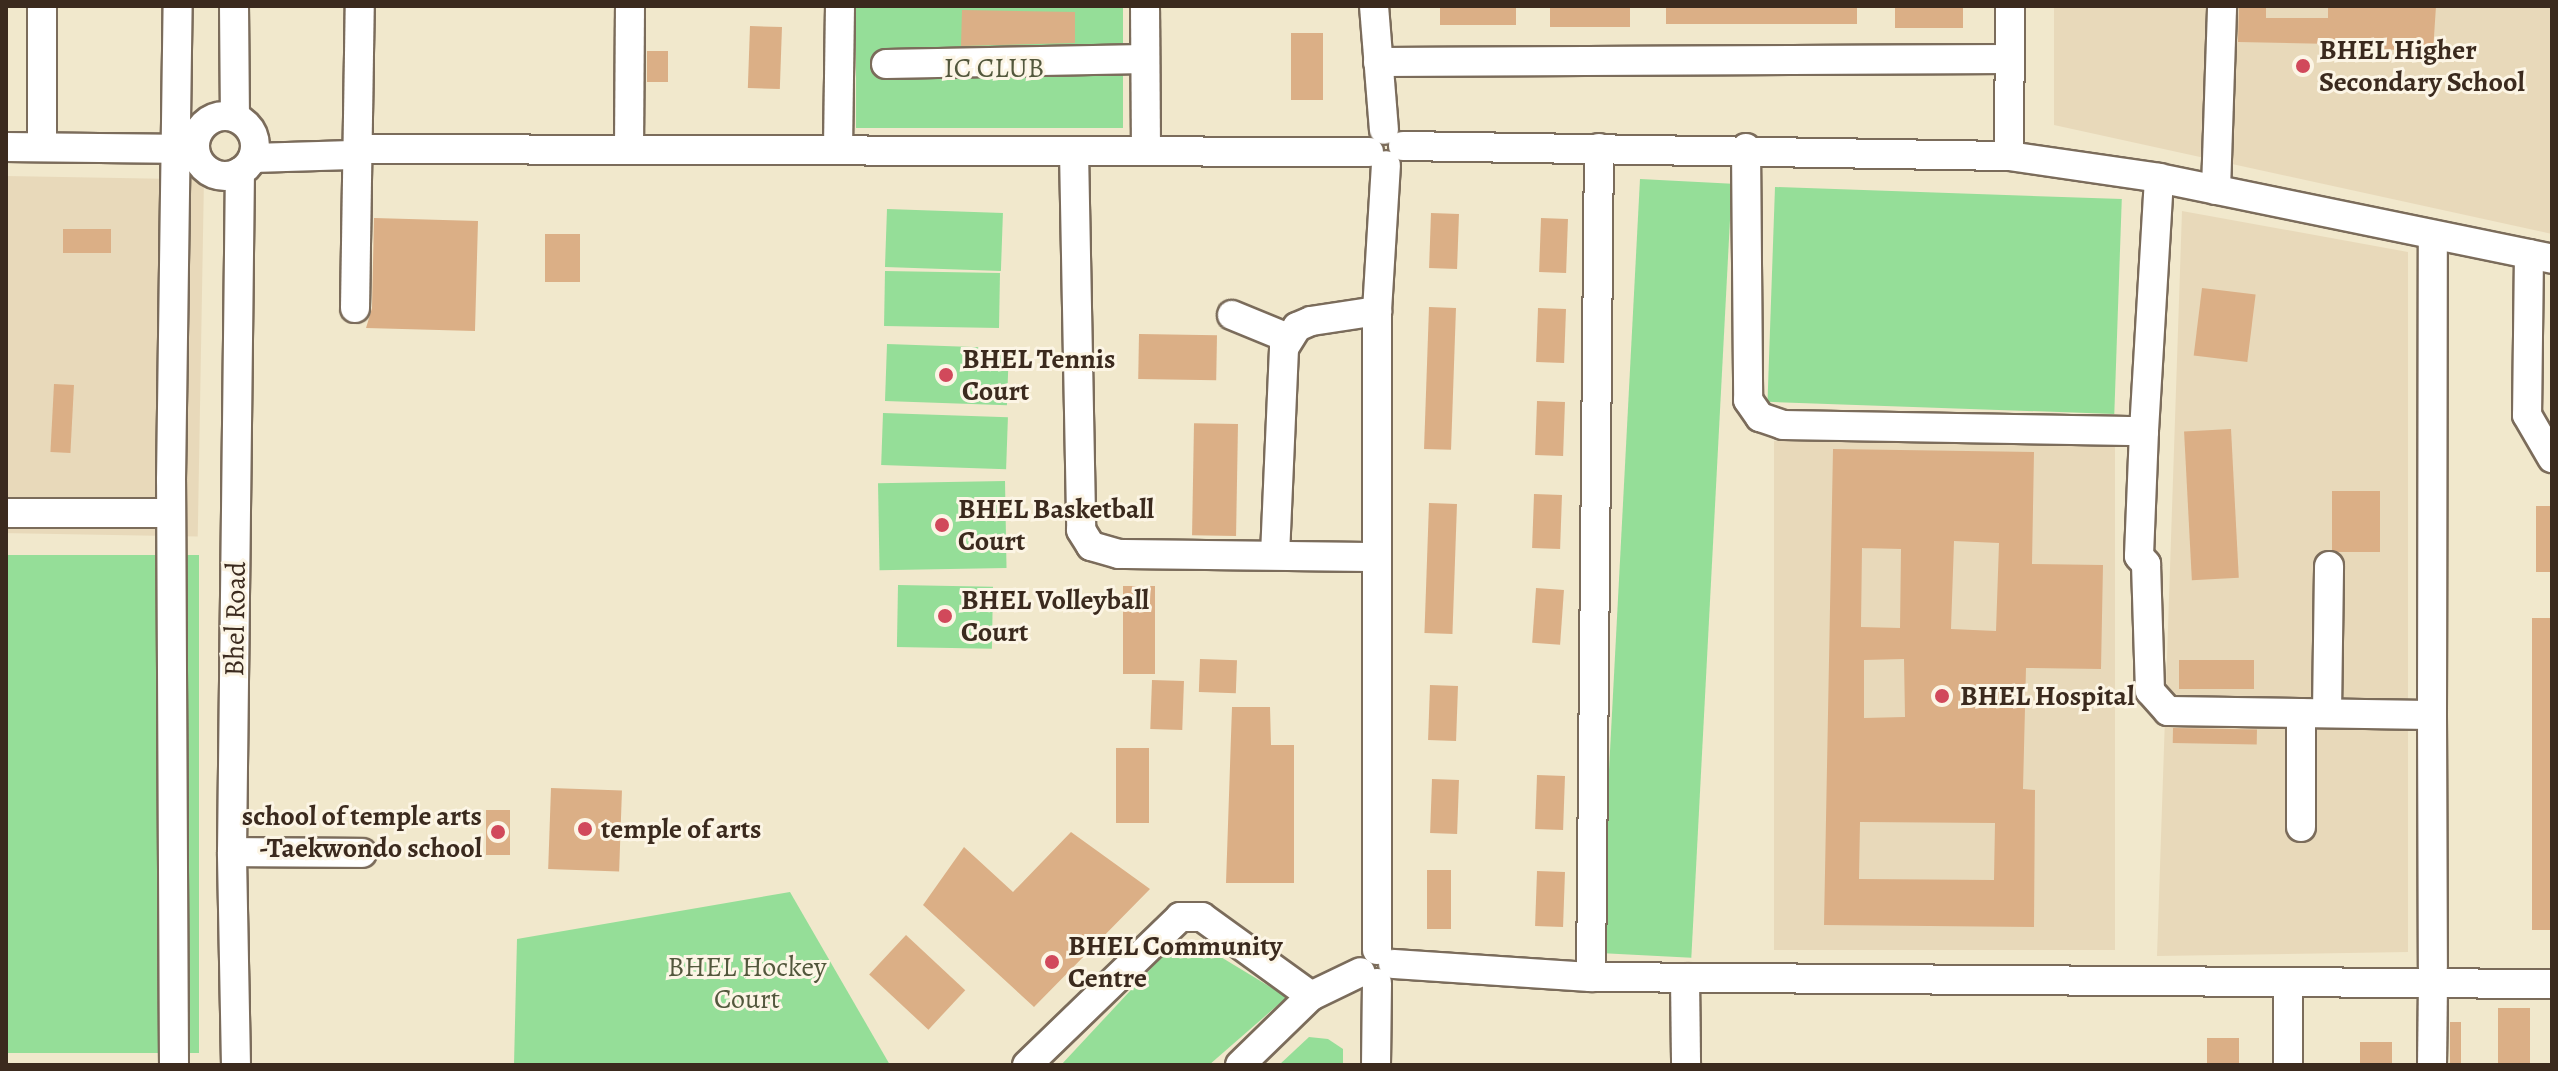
<!DOCTYPE html>
<style>
body{margin:0}
#map{position:relative;width:2558px;height:1071px;overflow:hidden;background:#f1e8cc;font-family:Alegreya,serif}
div>[style]{position:absolute}
[style*='--x']{left:calc(var(--x)*1px);top:calc(var(--y)*1px);width:calc(var(--w)*1px);rotate:calc(var(--a)*1deg)}
.built>*{inset:0;background:#e8d9ba;transform-origin:0 0}
.green>*{inset:0;background:#95de98;transform-origin:0 0}
.building>*{inset:0;background:#dbaf86;transform-origin:0 0}
.roads{filter:drop-shadow(2px 0 #7b6c5b) drop-shadow(-2px 0 #7b6c5b) drop-shadow(0 2px #7b6c5b) drop-shadow(0 -2px #7b6c5b)}
.minor>*{height:28px;margin:-14px;padding:0 14px;transform-origin:14px;border-radius:14px;background:#fff}
.minor>.ring{margin:-14px;padding:0;box-sizing:content-box;background:none;border:28px solid #fff;border-radius:50%}
.dots>*{width:22px;height:22px;translate:-50% -50%;box-sizing:border-box;border:4px solid #fcf5e5;border-radius:50%}
span{translate:-50% -50%;white-space:nowrap;text-align:center;line-height:1.15;-webkit-text-stroke:6px #fcf5e5;paint-order:stroke}
.poi-label{font-size:28px;color:#3b2a1e;font-weight:700}
.left{translate:0 -50%;text-align:left}
.right{translate:-100% -50%;text-align:right}
.park-label{font-size:28px;color:#52573c}
.street-label{font-size:28px;color:#3b2a1e}
.frame{position:absolute;inset:0;border:8px solid #3b2a1e;pointer-events:none}
</style>
<div id="map">
<div class="built">
<i style="clip-path:polygon(2054px 6px,2552px 6px,2552px 234px,2054px 125px)"></i>
<i style="left:6px;top:176px;width:198px;height:357px;rotate:1deg"></i>
<i style="clip-path:polygon(2182px 211px,2408px 252px,2408px 952px,2157px 956px)"></i>
<i style="left:1774px;top:441px;width:341px;height:509px"></i>
</div>
<div class="green">
<i style="left:856px;top:6px;width:267px;height:122px"></i>
<i style="left:1640px;top:179px;width:92px;height:775px;rotate:3deg"></i>
<i style="left:1775px;top:187px;width:347px;height:215px;rotate:2deg"></i>
<i style="left:887px;top:209px;width:116px;height:58px;rotate:2deg"></i>
<i style="left:885px;top:271px;width:115px;height:55px;rotate:1deg"></i>
<i style="left:887px;top:344px;width:122px;height:57px;rotate:2deg"></i>
<i style="left:883px;top:413px;width:125px;height:52px;rotate:2deg"></i>
<i style="left:1005px;top:481px;width:87px;height:127px;rotate:89deg"></i>
<i style="left:6px;top:555px;width:193px;height:498px"></i>
<i style="left:898px;top:585px;width:95px;height:62px;rotate:1deg"></i>
<i style="clip-path:polygon(790px 892px,890px 1065px,514px 1065px,517px 939px)"></i>
<i style="clip-path:polygon(1171px 947px,1206px 948px,1287px 997px,1209px 1065px,1061px 1065px)"></i>
<i style="clip-path:polygon(1309px 1037px,1328px 1039px,1343px 1049px,1343px 1065px,1279px 1065px)"></i>
</div>
<div class="building">
<i style="left:1440px;top:6px;width:76px;height:19px"></i>
<i style="left:1550px;top:6px;width:80px;height:21px"></i>
<i style="left:1666px;top:6px;width:191px;height:18px"></i>
<i style="left:1895px;top:6px;width:68px;height:22px"></i>
<i style="clip-path:polygon(2239px 6px,2266px 6px,2266px 18px,2328px 18px,2328px 6px,2436px 6px,2433px 52px,2381px 49px,2381px 45px,2238px 42px)"></i>
<i style="clip-path:polygon(962px 10px,1075px 12px,1075px 43px,961px 46px)"></i>
<i style="left:750px;top:26px;width:32px;height:62px;rotate:2deg"></i>
<i style="left:1291px;top:33px;width:32px;height:67px"></i>
<i style="left:647px;top:51px;width:21px;height:31px"></i>
<i style="left:1431px;top:213px;width:28px;height:55px;rotate:2deg"></i>
<i style="clip-path:polygon(374px 218px,478px 221px,475px 331px,366px 328px,372px 308px)"></i>
<i style="left:1541px;top:218px;width:27px;height:54px;rotate:2deg"></i>
<i style="left:63px;top:229px;width:48px;height:24px"></i>
<i style="left:545px;top:234px;width:35px;height:48px"></i>
<i style="left:2202px;top:288px;width:54px;height:68px;rotate:7deg"></i>
<i style="left:1429px;top:307px;width:27px;height:142px;rotate:2deg"></i>
<i style="left:1538px;top:308px;width:28px;height:54px;rotate:2deg"></i>
<i style="left:1139px;top:334px;width:78px;height:45px;rotate:1deg"></i>
<i style="left:54px;top:384px;width:20px;height:68px;rotate:3deg"></i>
<i style="left:1537px;top:401px;width:28px;height:54px;rotate:2deg"></i>
<i style="left:1238px;top:424px;width:112px;height:44px;rotate:91deg"></i>
<i style="left:2231px;top:429px;width:149px;height:47px;rotate:87deg"></i>
<i style="clip-path:polygon(evenodd,1833px 449px,2034px 452px,2032px 564px,2103px 565px,2101px 669px,2026px 668px,2023px 789px,2035px 790px,2034px 927px,1824px 925px,1833px 449px,1954px 541px,1999px 543px,1996px 631px,1951px 629px,1954px 541px,1833px 449px,1862px 548px,1901px 549px,1900px 628px,1861px 627px,1862px 548px,1833px 449px,1904px 659px,1905px 717px,1864px 718px,1864px 660px,1904px 659px,1833px 449px,1860px 822px,1995px 823px,1994px 880px,1859px 879px,1860px 822px)"></i>
<i style="left:2380px;top:491px;width:61px;height:48px;rotate:90deg"></i>
<i style="left:1534px;top:494px;width:28px;height:54px;rotate:2deg"></i>
<i style="left:1429px;top:503px;width:28px;height:130px;rotate:2deg"></i>
<i style="left:2536px;top:506px;width:16px;height:66px"></i>
<i style="left:1123px;top:586px;width:32px;height:88px"></i>
<i style="left:1536px;top:588px;width:28px;height:55px;rotate:4deg"></i>
<i style="left:2532px;top:618px;width:20px;height:312px"></i>
<i style="left:1200px;top:659px;width:37px;height:33px;rotate:2deg"></i>
<i style="left:2254px;top:660px;width:29px;height:75px;rotate:90deg"></i>
<i style="left:1152px;top:680px;width:32px;height:49px;rotate:2deg"></i>
<i style="left:1430px;top:685px;width:28px;height:55px;rotate:2deg"></i>
<i style="clip-path:polygon(1232px 707px,1270px 707px,1271px 745px,1294px 745px,1294px 883px,1226px 883px)"></i>
<i style="left:2173px;top:728px;width:84px;height:15px;rotate:1deg"></i>
<i style="left:1116px;top:748px;width:33px;height:75px"></i>
<i style="left:1537px;top:775px;width:28px;height:54px;rotate:2deg"></i>
<i style="left:1432px;top:779px;width:27px;height:54px;rotate:2deg"></i>
<i style="left:551px;top:788px;width:71px;height:81px;rotate:2deg"></i>
<i style="left:486px;top:810px;width:24px;height:45px"></i>
<i style="clip-path:polygon(1071px 832px,1150px 889px,1034px 1007px,923px 905px,964px 847px,1013px 892px)"></i>
<i style="left:1427px;top:870px;width:24px;height:59px"></i>
<i style="left:1537px;top:871px;width:28px;height:55px;rotate:2deg"></i>
<i style="left:906px;top:935px;width:81px;height:54px;rotate:43deg"></i>
<i style="left:2498px;top:1008px;width:32px;height:57px"></i>
<i style="left:2450px;top:1022px;width:11px;height:43px"></i>
<i style="left:2207px;top:1038px;width:32px;height:27px"></i>
<i style="left:2360px;top:1042px;width:32px;height:23px"></i>
</div>
<div class="roads">
<div class="minor">
<i style="--x:234;--y:6;--w:111;--a:89.5"></i>
<i style="--x:1145;--y:6;--w:144;--a:89.6"></i>
<i style="--x:1374;--y:6;--w:124;--a:85.4"></i>
<i style="--x:1378;--y:62;--w:631;--a:-0.27"></i>
<i style="--x:886;--y:64;--w:259;--a:-1.1"></i>
<i class="ring" style="left:195px;top:116px;width:32px;height:32px"></i>
<i style="--x:1403;--y:146;--w:606;--a:0.95"></i>
<i style="--x:2009;--y:156;--w:152;--a:8.3"></i>
<i style="--x:2159;--y:178;--w:401;--a:11.6"></i>
<i style="--x:6;--y:147;--w:187;--a:0.6"></i>
<i style="--x:42;--y:147;--w:141;--a:-90"></i>
<i style="--x:1746;--y:148;--w:252;--a:89.5"></i>
<i style="--x:1748;--y:400;--w:21;--a:55"></i>
<i style="--x:1760;--y:417;--w:24;--a:19"></i>
<i style="--x:1783;--y:425;--w:361;--a:1"></i>
<i style="--x:2144;--y:431;--w:125;--a:92.3"></i>
<i style="--x:2139;--y:556;--w:11;--a:49"></i>
<i style="--x:2146;--y:564;--w:127;--a:88.2"></i>
<i style="--x:2150;--y:691;--w:27;--a:48"></i>
<i style="--x:2168;--y:711;--w:264;--a:0.9"></i>
<i style="--x:2432;--y:715;--w:252;--a:89.8"></i>
<i style="--x:629;--y:149;--w:143;--a:-89.6"></i>
<i style="--x:838;--y:149;--w:143;--a:-89.2"></i>
<i style="--x:1074;--y:151;--w:379;--a:88.9"></i>
<i style="--x:1081;--y:530;--w:19;--a:58"></i>
<i style="--x:1091;--y:546;--w:29;--a:16"></i>
<i style="--x:1119;--y:554;--w:256;--a:0.7"></i>
<i style="--x:2009;--y:156;--w:150;--a:-89.6"></i>
<i style="--x:253;--y:158;--w:99;--a:-1.7"></i>
<i style="--x:352;--y:155;--w:9;--a:-41"></i>
<i style="--x:359;--y:149;--w:1010;--a:0.17"></i>
<i style="--x:2216;--y:190;--w:184;--a:-88.1"></i>
<i style="--x:2529;--y:254;--w:161;--a:90.7"></i>
<i style="--x:2527;--y:415;--w:50;--a:59.8"></i>
<i style="--x:355;--y:308;--w:302;--a:-89.1"></i>
<i style="--x:1232;--y:315;--w:61;--a:22.3"></i>
<i style="--x:2144;--y:431;--w:253;--a:-86.6"></i>
<i style="--x:6;--y:513;--w:165;--a:0"></i>
<i style="--x:1275;--y:555;--w:207;--a:-87.5"></i>
<i style="--x:1284;--y:348;--w:25;--a:-58"></i>
<i style="--x:1297;--y:327;--w:15;--a:-23"></i>
<i style="--x:1311;--y:321;--w:67;--a:-8.6"></i>
<i style="--x:2327;--y:713;--w:147;--a:-89.2"></i>
<i style="--x:2432;--y:715;--w:480;--a:-89.9"></i>
<i style="--x:2301;--y:827;--w:114;--a:-90"></i>
<i style="--x:232;--y:852;--w:130;--a:0.4"></i>
<i style="--x:1377;--y:950;--w:639;--a:-90"></i>
<i style="--x:1377;--y:311;--w:146;--a:-86.5"></i>
<i style="--x:1393;--y:964;--w:198;--a:3.8"></i>
<i style="--x:1591;--y:977;--w:961;--a:0.42"></i>
<i style="--x:1591;--y:977;--w:829;--a:-89.45"></i>
<i style="--x:1685;--y:978;--w:87;--a:89.3"></i>
<i style="--x:174;--y:1065;--w:585;--a:-90.29"></i>
<i style="--x:171;--y:480;--w:474;--a:-89.2"></i>
<i style="--x:236;--y:1065;--w:213;--a:-91.1"></i>
<i style="--x:232;--y:852;--w:680;--a:-89.33"></i>
<i style="--x:1027;--y:1065;--w:213;--a:-44"></i>
<i style="--x:1180;--y:917;--w:22;--a:0"></i>
<i style="--x:1202;--y:917;--w:135;--a:35.9"></i>
<i style="--x:1240;--y:1065;--w:99;--a:-44.2"></i>
<i style="--x:1311;--y:996;--w:55;--a:-25.6"></i>
<i style="--x:1376;--y:1065;--w:82;--a:-89.3"></i>
<i style="--x:2288;--y:1065;--w:83;--a:-90"></i>
<i style="--x:2432;--y:1065;--w:82;--a:-89.3"></i>
</div>
</div>
<div class="dots">
<i style="left:2303px;top:66px;background:#d1495b"></i>
<i style="left:946px;top:375px;background:#d1495b"></i>
<i style="left:942px;top:525px;background:#d1495b"></i>
<i style="left:945px;top:616px;background:#d1495b"></i>
<i style="left:1942px;top:696px;background:#d1495b"></i>
<i style="left:585px;top:829px;background:#d1495b"></i>
<i style="left:498px;top:832px;background:#d1495b"></i>
<i style="left:1052px;top:962px;background:#d1495b"></i>
</div>
<div class="poi-label">
<span class="left" style="left:2319px;top:66px">BHEL Higher<br>Secondary School</span>
<span class="left" style="left:962px;top:375px">BHEL Tennis<br>Court</span>
<span class="left" style="left:958px;top:525px">BHEL Basketball<br>Court</span>
<span class="left" style="left:961px;top:616px">BHEL Volleyball<br>Court</span>
<span class="left" style="left:1960px;top:696px">BHEL Hospital</span>
<span class="right" style="left:482px;top:832px">school of temple arts<br>-Taekwondo school</span>
<span class="left" style="left:601px;top:829px">temple of arts</span>
<span class="left" style="left:1068px;top:962px">BHEL Community<br>Centre</span>
</div>
<div class="park-label">
<span style="left:994px;top:68px">IC CLUB</span>
<span style="left:747px;top:983px">BHEL Hockey<br>Court</span>
</div>
<div class="street-label">
<span style="left:235px;top:619px;rotate:-89deg">Bhel Road</span>
</div>
<div class="frame"></div>
</div>
